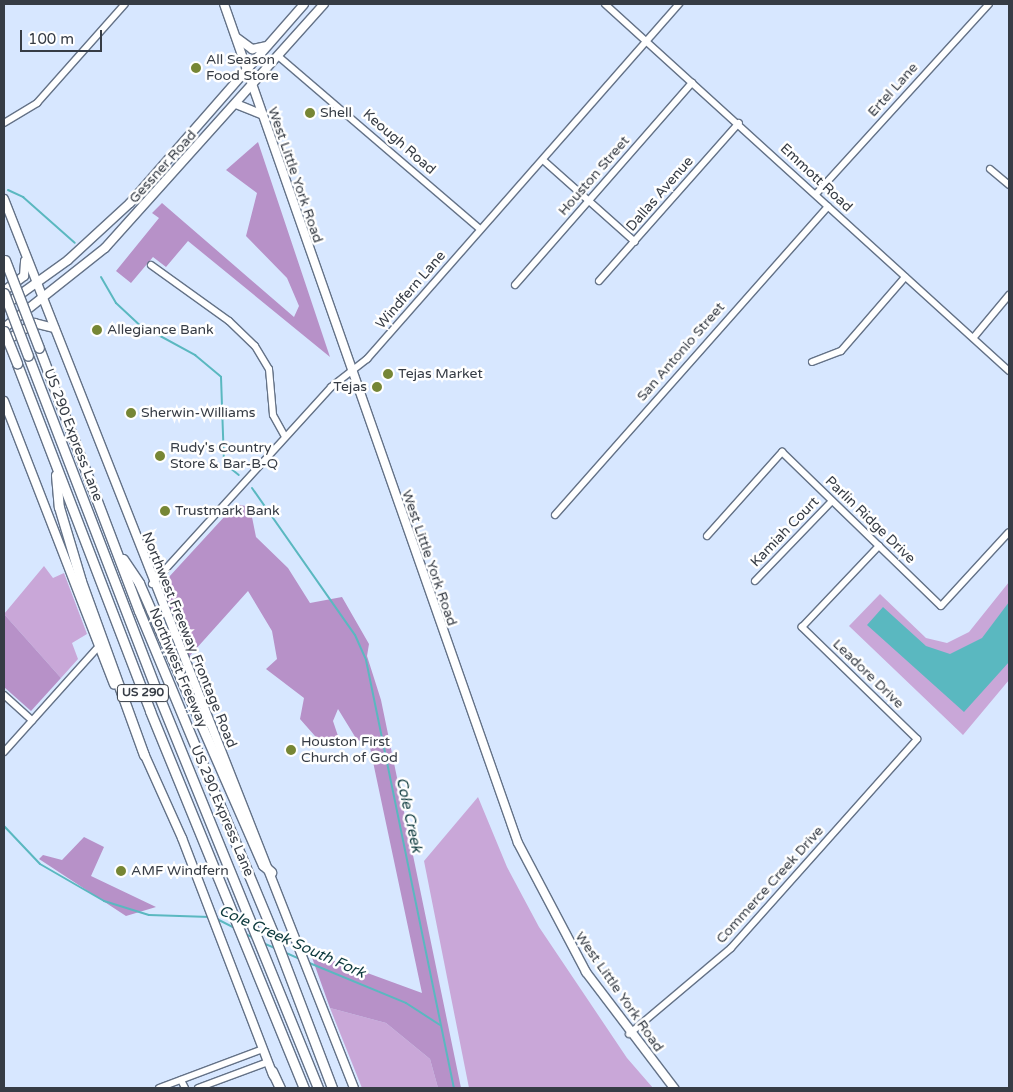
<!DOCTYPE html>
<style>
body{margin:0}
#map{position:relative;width:1013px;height:1092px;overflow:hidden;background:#d7e7ff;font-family:"Varela Round",sans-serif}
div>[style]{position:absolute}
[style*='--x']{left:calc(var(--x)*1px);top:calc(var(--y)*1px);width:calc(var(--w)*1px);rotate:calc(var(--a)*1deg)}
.green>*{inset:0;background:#c9a7d8}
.forest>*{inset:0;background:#b791c8}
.water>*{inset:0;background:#5ab8c0}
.stream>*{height:2px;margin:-1px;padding:0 1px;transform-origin:1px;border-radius:1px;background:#5ab8c0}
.roads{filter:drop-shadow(1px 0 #647287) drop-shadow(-1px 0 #647287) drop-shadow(0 1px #647287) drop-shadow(0 -1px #647287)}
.minor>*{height:6px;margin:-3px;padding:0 3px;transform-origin:3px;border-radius:3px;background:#fff}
.major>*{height:8px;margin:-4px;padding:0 4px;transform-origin:4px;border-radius:4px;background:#fff}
.highway>*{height:9px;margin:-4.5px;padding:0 4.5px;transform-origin:4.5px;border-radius:4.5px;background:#fff}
.bridges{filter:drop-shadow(1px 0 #647287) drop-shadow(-1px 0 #647287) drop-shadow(0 1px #647287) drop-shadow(0 -1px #647287)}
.highway-bridge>*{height:9px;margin:-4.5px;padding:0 4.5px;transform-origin:4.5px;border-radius:4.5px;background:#fff}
.dots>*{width:14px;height:14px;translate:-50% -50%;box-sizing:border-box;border:2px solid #fff;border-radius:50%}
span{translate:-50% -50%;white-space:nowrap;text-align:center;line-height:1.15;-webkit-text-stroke:5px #fff;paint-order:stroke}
.shield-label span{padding:1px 4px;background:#fff;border:1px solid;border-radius:4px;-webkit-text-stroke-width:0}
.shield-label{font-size:12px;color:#363c45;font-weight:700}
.poi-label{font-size:14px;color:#363c45}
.left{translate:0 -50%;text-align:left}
.right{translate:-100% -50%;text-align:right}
.street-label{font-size:14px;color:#363c45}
.water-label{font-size:15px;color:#0d3a3e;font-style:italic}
.frame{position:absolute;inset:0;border:5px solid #363c45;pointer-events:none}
.scale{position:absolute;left:20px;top:30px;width:82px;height:22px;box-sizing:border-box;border:2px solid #363c45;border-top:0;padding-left:6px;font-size:15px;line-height:18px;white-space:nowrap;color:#363c45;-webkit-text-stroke:4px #fff;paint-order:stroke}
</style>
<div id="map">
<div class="green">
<i style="clip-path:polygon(44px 566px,53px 578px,64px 573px,87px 634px,72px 643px,78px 659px,61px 678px,4px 614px)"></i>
<i style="clip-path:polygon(1009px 582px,1009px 680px,963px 735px,849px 626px,880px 594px,926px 638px,947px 643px,969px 632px)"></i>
<i style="clip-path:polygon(478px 797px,507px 867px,539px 927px,627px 1058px,653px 1088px,469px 1088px,424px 861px)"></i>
<i style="clip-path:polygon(330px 1008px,386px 1023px,430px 1059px,438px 1088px,362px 1088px)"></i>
</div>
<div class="forest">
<i style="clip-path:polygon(258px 142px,330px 357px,188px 241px,166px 267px,153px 257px,131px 283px,116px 271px,159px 218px,152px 213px,162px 203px,294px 317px,299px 306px,287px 278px,246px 236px,257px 193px,226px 170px)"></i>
<i style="clip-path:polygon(236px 504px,250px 507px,256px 537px,288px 568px,310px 603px,342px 597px,369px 644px,367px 656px,381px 700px,461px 1088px,438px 1088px,430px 1059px,386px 1023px,330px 1008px,310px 952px,422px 993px,369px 743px,357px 740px,338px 709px,333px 721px,338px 736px,322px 744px,300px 719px,304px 698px,266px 669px,277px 659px,272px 631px,248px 591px,186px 660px,157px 590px)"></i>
<i style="clip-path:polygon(4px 614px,61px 678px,31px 711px,4px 687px)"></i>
<i style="clip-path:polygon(84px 837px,104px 847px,91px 876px,156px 907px,126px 916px,39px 859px,43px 855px,62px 860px)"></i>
</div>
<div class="water">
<i style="clip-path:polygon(1009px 602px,1009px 662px,964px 712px,867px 625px,883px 607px,926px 646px,950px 654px,982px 638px)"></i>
</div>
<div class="stream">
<i style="--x:8;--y:190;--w:17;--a:25"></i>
<i style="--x:23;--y:197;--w:69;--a:41.5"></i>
<i style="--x:101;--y:277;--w:30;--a:60"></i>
<i style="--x:116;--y:303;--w:33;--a:43"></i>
<i style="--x:140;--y:325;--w:63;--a:28.6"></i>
<i style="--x:195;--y:355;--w:34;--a:40"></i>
<i style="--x:221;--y:377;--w:86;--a:88"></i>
<i style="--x:224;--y:463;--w:19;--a:39"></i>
<i style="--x:252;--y:488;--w:179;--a:55"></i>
<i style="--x:355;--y:635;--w:27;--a:66"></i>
<i style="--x:366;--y:660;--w:437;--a:78.4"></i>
<i style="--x:4;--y:826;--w:52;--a:46.5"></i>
<i style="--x:40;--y:864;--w:74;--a:30"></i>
<i style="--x:104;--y:901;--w:47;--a:17.3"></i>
<i style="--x:149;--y:915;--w:61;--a:1.9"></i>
<i style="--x:217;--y:919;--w:20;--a:27"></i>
<i style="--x:246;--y:934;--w:10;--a:29"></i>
<i style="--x:263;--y:943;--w:13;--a:23"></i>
<i style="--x:284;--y:952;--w:17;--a:24"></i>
<i style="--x:307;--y:962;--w:107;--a:22.5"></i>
<i style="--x:406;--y:1003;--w:40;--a:32.9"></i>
</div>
<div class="roads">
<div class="minor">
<i style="--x:605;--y:4;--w:546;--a:42.25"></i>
<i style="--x:278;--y:56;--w:266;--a:40.6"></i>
<i style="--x:4;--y:123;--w:39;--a:-31"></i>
<i style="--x:37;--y:103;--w:132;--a:-48.4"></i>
<i style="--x:543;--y:160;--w:123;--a:41.7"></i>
<i style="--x:990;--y:169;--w:25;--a:40"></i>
<i style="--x:816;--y:194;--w:257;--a:-47.7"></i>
<i style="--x:151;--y:265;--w:96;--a:35.7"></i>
<i style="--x:229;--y:321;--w:36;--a:44"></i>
<i style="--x:255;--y:346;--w:27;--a:59"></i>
<i style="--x:269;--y:369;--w:46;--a:85"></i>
<i style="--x:273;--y:415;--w:25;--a:61"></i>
<i style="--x:599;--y:281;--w:211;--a:-48.5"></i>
<i style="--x:515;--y:285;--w:269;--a:-48.8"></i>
<i style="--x:974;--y:337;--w:55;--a:-50.2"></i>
<i style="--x:812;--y:362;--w:31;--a:-21"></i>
<i style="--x:841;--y:351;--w:98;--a:-49.1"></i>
<i style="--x:555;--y:515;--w:412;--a:-48.5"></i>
<i style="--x:707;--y:536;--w:113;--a:-48.2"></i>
<i style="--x:782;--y:452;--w:221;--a:44.1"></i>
<i style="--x:941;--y:606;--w:100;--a:-47.4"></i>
<i style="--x:755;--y:581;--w:111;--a:-46.1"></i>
<i style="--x:152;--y:584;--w:266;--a:-47.7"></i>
<i style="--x:331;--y:387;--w:46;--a:-37.9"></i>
<i style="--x:367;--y:359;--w:473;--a:-48.7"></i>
<i style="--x:4;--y:695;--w:38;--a:42"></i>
<i style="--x:4;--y:752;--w:142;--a:-48.1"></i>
<i style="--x:629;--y:1034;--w:133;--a:-40.1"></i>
<i style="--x:731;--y:948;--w:280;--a:-48.3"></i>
<i style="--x:917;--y:739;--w:161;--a:-135.8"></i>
<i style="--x:802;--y:627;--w:112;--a:-46.5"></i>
<i style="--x:181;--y:1080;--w:9;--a:63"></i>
<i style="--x:159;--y:1088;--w:111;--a:-20.6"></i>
<i style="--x:198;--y:1088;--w:75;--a:-20.4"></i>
</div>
<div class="major">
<i style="--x:224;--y:4;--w:889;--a:70.69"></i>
<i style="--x:518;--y:843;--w:146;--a:62.2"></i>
<i style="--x:586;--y:972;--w:146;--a:52.8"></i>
<i style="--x:237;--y:38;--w:19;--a:36"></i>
<i style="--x:252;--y:49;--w:14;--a:-12"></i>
<i style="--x:236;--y:104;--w:27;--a:22"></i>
<i style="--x:4;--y:199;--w:955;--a:68.51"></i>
<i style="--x:4;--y:291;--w:25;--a:-37"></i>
<i style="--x:24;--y:276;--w:15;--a:-86"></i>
<i style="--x:4;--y:306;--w:79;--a:-35.7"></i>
<i style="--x:68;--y:260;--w:84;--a:-42.6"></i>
<i style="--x:130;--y:203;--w:264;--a:-48.8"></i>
<i style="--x:4;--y:328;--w:129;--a:-38.4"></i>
<i style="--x:105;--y:248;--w:328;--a:-48.1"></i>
<i style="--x:4;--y:342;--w:36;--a:-32"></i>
<i style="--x:34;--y:323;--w:21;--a:14"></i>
<i style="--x:4;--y:401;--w:304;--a:68.8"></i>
<i style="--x:142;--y:749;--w:98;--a:65.8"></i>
<i style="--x:182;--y:838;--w:254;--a:69"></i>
</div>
<div class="highway">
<i style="--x:39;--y:348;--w:281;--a:69.2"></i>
<i style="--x:139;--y:611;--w:351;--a:67.4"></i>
<i style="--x:274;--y:935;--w:164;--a:69.2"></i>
<i style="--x:28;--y:356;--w:362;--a:69"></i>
<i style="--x:158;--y:694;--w:425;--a:67.9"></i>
<i style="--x:17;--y:364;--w:372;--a:69"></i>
<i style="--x:150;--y:711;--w:407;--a:67.8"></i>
<i style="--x:56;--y:475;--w:32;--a:85"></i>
<i style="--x:59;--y:507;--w:77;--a:73.4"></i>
<i style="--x:81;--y:581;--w:185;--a:70.1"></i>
<i style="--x:123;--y:559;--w:29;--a:56"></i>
<i style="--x:139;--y:583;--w:308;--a:66.3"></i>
<i style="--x:263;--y:865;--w:11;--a:41"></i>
<i style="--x:272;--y:1071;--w:19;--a:65"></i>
</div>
</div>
<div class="bridges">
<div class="highway-bridge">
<i style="--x:5;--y:260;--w:94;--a:68.9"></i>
<i style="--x:4;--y:293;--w:67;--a:69.1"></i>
<i style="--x:4;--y:331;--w:35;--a:68"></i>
</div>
</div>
<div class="dots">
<i style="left:196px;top:68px;background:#768635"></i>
<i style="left:310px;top:113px;background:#768635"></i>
<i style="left:97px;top:330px;background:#768635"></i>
<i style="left:388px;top:374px;background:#768635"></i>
<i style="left:377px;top:387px;background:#768635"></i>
<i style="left:131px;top:413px;background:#768635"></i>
<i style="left:160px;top:456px;background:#768635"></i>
<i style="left:165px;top:511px;background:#768635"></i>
<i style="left:291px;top:750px;background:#768635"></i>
<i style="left:121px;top:871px;background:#768635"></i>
</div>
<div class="shield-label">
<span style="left:143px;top:693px">US 290</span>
</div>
<div class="poi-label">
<span class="left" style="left:206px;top:68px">All Season<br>Food Store</span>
<span class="left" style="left:320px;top:113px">Shell</span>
<span class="left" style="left:107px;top:330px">Allegiance Bank</span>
<span class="left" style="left:398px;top:374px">Tejas Market</span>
<span class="right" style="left:367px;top:387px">Tejas</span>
<span class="left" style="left:141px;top:413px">Sherwin-Williams</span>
<span class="left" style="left:170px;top:456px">Rudy's Country<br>Store &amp; Bar-B-Q</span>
<span class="left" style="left:175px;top:511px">Trustmark Bank</span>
<span class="left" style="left:301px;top:750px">Houston First<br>Church of God</span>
<span class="left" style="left:131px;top:871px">AMF Windfern</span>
</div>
<div class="street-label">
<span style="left:893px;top:90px;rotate:-48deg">Ertel Lane</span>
<span style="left:399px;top:142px;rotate:41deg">Keough Road</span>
<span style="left:163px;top:167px;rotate:-48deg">Gessner Road</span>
<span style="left:295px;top:175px;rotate:71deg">West Little York Road</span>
<span style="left:594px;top:176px;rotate:-49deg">Houston Street</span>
<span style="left:816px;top:178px;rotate:43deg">Emmott Road</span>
<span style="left:660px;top:194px;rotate:-49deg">Dallas Avenue</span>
<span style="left:411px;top:290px;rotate:-49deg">Windfern Lane</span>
<span style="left:681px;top:352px;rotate:-49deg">San Antonio Street</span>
<span style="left:73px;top:435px;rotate:69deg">US 290 Express Lane</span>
<span style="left:870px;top:520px;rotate:44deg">Parlin Ridge Drive</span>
<span style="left:785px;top:532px;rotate:-46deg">Kamiah Court</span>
<span style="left:429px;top:558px;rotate:71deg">West Little York Road</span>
<span style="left:189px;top:640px;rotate:68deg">Northwest Freeway Frontage Road</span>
<span style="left:178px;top:668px;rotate:67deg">Northwest Freeway</span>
<span style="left:868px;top:674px;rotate:44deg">Leadore Drive</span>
<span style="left:222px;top:811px;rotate:67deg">US 290 Express Lane</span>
<span style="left:770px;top:885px;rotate:-48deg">Commerce Creek Drive</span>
<span style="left:619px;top:992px;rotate:55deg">West Little York Road</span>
</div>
<div class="water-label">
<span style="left:409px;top:815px;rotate:78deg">Cole Creek</span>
<span style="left:292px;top:942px;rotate:24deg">Cole Creek South Fork</span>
</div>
<div class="frame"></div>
<div class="scale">100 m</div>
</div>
